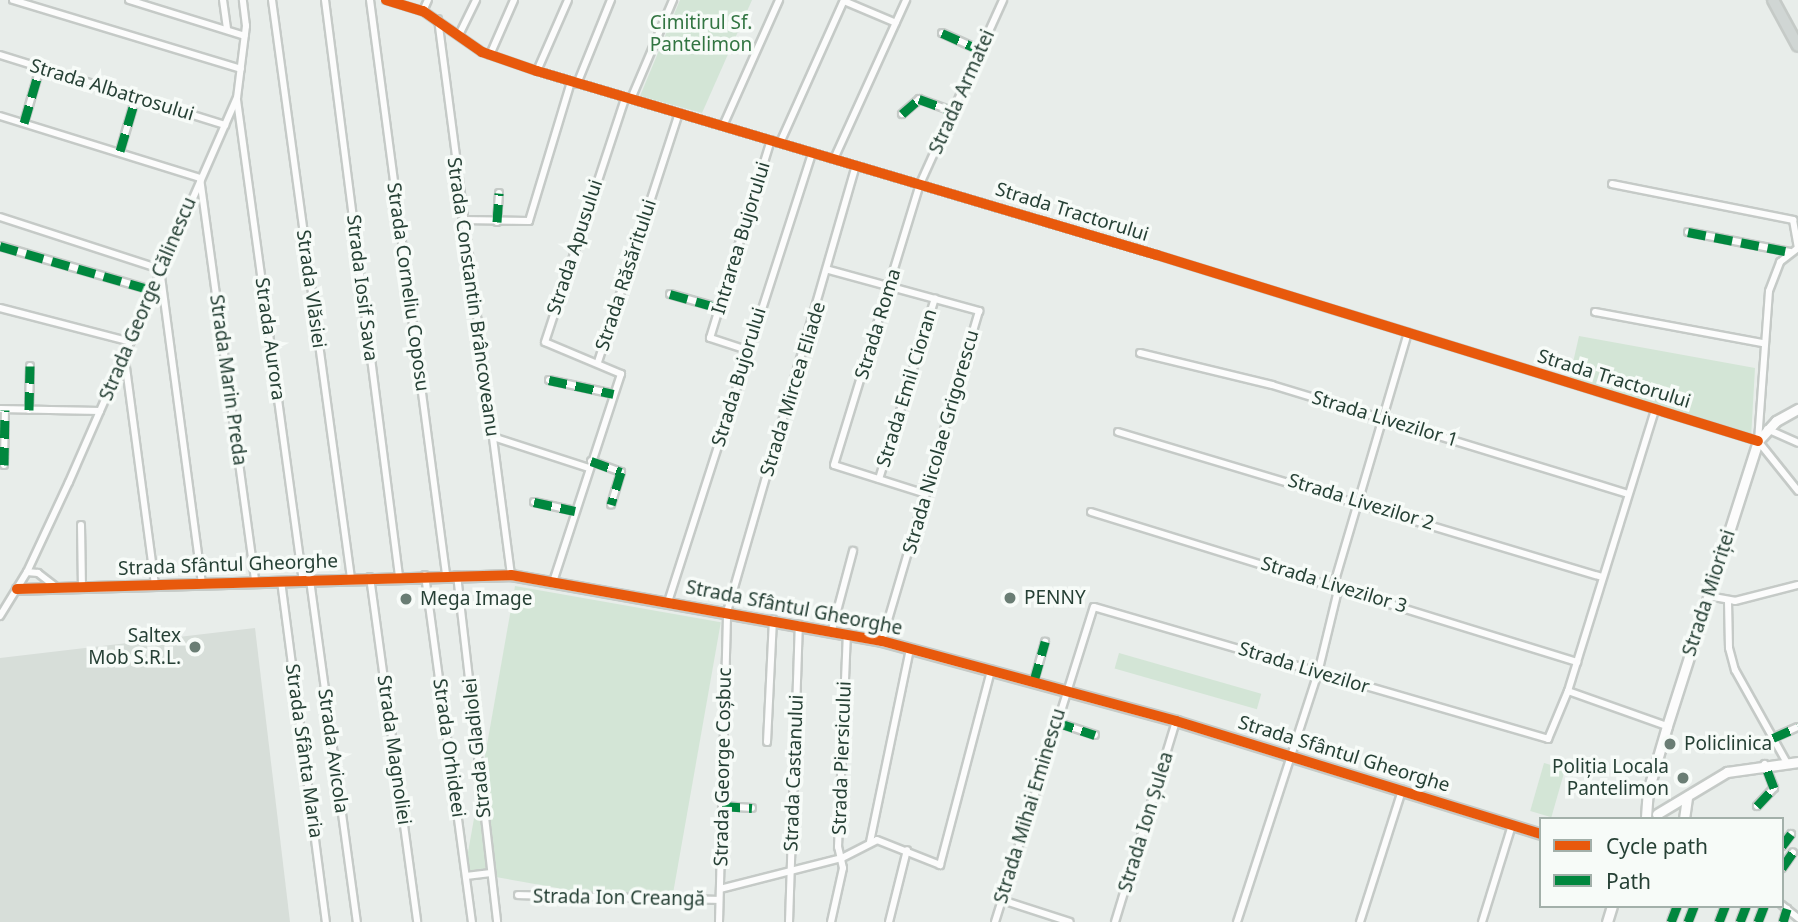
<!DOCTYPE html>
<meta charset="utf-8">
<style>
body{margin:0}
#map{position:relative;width:1798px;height:922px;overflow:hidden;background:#e8edea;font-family:"Noto Sans",sans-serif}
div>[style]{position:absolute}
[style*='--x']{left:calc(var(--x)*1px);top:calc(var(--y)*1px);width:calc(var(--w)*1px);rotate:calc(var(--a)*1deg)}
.built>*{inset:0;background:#d7ded9}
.green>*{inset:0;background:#d3e5d6;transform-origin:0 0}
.roads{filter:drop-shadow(2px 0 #c5cac7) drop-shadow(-2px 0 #c5cac7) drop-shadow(0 2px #c5cac7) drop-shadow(0 -2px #c5cac7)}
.street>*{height:6px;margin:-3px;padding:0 3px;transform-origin:3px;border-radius:3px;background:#fcfcfc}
.secondary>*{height:9px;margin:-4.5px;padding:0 4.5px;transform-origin:4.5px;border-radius:4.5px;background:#fcfcfc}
.primary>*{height:10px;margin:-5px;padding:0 5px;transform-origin:5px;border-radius:5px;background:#d0d6d4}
.quiet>*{height:9px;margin-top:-4.5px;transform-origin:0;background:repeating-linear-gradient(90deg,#00873e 0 18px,transparent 0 27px)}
.cycleway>*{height:10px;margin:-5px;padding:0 5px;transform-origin:5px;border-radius:5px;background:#e8590c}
.dots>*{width:19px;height:19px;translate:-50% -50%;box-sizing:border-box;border:4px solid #f7fbf8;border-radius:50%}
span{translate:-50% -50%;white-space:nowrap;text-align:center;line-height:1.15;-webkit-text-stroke:7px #f7fbf8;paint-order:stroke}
.park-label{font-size:19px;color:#327542}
.street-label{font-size:19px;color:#264035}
.poi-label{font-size:19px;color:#264035}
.left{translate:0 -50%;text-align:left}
.right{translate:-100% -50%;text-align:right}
.legend{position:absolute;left:1539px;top:817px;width:245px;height:91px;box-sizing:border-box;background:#f7fbf8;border:2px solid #a3b0aa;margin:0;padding:9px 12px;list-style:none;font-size:21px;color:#264035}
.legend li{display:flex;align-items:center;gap:14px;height:35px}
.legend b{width:35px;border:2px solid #a3b0aa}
</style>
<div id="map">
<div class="built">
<i style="clip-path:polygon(255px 628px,290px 922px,0 922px,0 658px)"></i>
</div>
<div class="green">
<i style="clip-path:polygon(680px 0,752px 0,702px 113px,640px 96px)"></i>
<i style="clip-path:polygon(1579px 336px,1755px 368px,1751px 438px,1569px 380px)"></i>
<i style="left:515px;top:586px;width:209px;height:290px;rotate:10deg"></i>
<i style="left:1119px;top:653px;width:148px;height:16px;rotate:16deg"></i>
<i style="left:1544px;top:763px;width:22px;height:50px;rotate:16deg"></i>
</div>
<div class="roads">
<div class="street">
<i style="--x:13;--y:0;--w:238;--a:16.8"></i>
<i style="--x:129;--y:0;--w:121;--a:17.2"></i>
<i style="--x:223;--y:0;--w:30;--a:82"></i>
<i style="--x:272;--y:0;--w:583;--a:82.22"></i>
<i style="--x:325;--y:0;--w:581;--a:82.68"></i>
<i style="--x:370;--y:0;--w:579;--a:82.46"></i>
<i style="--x:386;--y:0;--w:39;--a:17"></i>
<i style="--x:423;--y:11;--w:72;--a:34.8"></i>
<i style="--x:482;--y:52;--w:58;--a:19.1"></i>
<i style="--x:537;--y:71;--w:647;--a:16.53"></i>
<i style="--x:1157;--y:255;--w:629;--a:17.2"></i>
<i style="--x:844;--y:1;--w:56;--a:22.9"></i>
<i style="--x:423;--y:11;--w:12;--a:-66"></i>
<i style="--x:438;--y:19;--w:561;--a:82.52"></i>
<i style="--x:942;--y:33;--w:42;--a:24.1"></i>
<i style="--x:459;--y:35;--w:39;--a:-64"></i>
<i style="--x:0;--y:55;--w:236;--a:17.3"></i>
<i style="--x:490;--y:55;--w:60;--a:-66.4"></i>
<i style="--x:537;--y:71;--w:77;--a:-66.4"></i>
<i style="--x:577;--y:84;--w:91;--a:-68"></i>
<i style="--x:631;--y:99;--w:108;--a:-67"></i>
<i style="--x:237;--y:100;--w:485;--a:82.2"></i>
<i style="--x:902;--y:114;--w:23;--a:-41"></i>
<i style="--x:919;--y:99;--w:38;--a:20"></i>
<i style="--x:0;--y:116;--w:209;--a:17.2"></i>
<i style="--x:200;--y:178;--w:408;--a:82.2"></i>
<i style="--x:24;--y:123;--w:57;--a:-73.8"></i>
<i style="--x:723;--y:126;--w:138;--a:-66"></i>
<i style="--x:780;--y:143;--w:157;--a:-65.9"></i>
<i style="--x:120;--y:151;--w:56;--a:-73.5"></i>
<i style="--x:834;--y:159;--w:175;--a:-65.6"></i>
<i style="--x:1612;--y:184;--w:185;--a:11.2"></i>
<i style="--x:1793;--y:220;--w:27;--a:80"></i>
<i style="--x:0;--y:217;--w:168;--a:18"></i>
<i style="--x:160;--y:269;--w:317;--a:82.4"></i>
<i style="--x:462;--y:220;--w:67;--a:0.9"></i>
<i style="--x:529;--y:221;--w:145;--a:-73.2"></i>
<i style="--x:497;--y:222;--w:29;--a:-86"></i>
<i style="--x:1688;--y:232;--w:104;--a:11.1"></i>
<i style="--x:0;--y:246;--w:157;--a:16.2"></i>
<i style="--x:829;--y:270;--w:156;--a:15.3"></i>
<i style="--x:979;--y:311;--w:344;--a:106.4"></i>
<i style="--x:670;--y:294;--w:51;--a:15.9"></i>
<i style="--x:0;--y:308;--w:135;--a:14.5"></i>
<i style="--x:1595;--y:312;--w:170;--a:10.5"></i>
<i style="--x:747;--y:350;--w:39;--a:-162"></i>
<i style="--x:710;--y:338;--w:207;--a:-72.9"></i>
<i style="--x:1140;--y:353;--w:136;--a:13.6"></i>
<i style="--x:1272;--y:385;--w:372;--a:17"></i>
<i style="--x:125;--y:360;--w:227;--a:82.4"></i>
<i style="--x:598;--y:362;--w:262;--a:-72"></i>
<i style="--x:549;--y:380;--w:66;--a:12.2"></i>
<i style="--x:0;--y:409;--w:100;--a:1.1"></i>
<i style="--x:29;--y:410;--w:44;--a:-88.7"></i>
<i style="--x:1767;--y:429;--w:34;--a:24"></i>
<i style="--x:1118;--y:432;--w:505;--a:16.68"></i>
<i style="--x:493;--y:437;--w:101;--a:17.9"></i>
<i style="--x:1758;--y:441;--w:150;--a:-85.8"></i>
<i style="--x:1769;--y:291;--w:31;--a:-69"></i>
<i style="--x:1780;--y:262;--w:23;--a:-38"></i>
<i style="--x:1758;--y:441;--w:64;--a:51.3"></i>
<i style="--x:591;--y:461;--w:32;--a:20"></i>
<i style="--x:621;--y:472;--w:34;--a:107"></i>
<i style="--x:4;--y:465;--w:55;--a:-89"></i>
<i style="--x:879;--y:479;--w:189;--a:-72.8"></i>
<i style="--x:926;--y:494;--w:96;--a:-162.5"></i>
<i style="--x:834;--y:465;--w:294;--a:-73"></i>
<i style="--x:920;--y:184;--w:202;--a:-65.7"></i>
<i style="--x:534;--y:502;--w:42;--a:12.4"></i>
<i style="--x:1091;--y:512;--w:509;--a:17.15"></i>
<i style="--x:81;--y:525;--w:63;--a:89.1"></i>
<i style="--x:27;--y:572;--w:11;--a:5"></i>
<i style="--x:38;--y:573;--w:23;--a:38"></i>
<i style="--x:425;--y:575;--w:350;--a:82.3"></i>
<i style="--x:457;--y:575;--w:349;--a:83.4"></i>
<i style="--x:370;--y:577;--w:348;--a:82.2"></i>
<i style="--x:310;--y:580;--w:345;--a:82.2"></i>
<i style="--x:281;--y:581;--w:344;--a:82.5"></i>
<i style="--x:553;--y:582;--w:219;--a:-71.9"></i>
<i style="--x:621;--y:374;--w:82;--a:-157.2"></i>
<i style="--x:545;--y:342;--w:257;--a:-71.8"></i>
<i style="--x:1334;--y:584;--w:262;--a:-73.6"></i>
<i style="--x:1708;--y:596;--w:27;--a:10"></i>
<i style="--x:1735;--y:601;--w:65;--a:-14.3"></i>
<i style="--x:1728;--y:601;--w:47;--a:88.8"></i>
<i style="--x:1729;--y:648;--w:23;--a:75"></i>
<i style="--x:1735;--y:670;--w:107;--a:60.8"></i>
<i style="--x:668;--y:602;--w:472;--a:-72.2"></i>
<i style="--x:0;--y:616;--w:52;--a:-58.5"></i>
<i style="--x:27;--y:572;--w:99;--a:-65"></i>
<i style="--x:69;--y:482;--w:419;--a:-66.4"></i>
<i style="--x:237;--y:98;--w:73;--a:-82.9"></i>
<i style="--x:246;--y:26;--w:26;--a:-97"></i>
<i style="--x:832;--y:630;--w:82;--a:-75.1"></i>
<i style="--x:1034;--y:681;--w:41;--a:-74.2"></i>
<i style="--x:1568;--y:691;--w:105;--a:19.5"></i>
<i style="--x:1056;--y:722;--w:41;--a:18.4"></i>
<i style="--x:1773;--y:738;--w:27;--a:-24"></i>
<i style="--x:767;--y:742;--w:123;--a:-87.2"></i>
<i style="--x:722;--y:806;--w:30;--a:4"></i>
<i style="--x:1757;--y:806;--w:25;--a:-47"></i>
<i style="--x:1774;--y:788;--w:26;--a:-111"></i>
<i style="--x:870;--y:842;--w:197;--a:-78.3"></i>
<i style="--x:1782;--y:846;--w:15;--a:-53"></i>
<i style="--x:1782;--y:868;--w:19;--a:-55"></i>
<i style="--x:466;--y:876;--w:25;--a:-7"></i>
<i style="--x:720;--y:889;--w:126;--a:-14.3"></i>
<i style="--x:842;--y:858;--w:39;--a:-27"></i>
<i style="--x:877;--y:840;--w:68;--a:21.6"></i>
<i style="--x:940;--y:865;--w:202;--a:-75.3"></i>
<i style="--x:518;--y:895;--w:201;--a:1.4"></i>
<i style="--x:1002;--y:900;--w:71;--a:17.9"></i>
<i style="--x:1782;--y:905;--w:21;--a:39"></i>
<i style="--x:719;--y:922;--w:310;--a:-88.5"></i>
<i style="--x:727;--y:612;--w:464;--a:-73.9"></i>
<i style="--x:789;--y:922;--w:298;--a:-88.1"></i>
<i style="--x:831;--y:922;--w:55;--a:-77.5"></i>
<i style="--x:843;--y:868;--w:22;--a:-103"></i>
<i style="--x:838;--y:847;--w:214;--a:-87.6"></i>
<i style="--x:889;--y:922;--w:74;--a:-76"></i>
<i style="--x:995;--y:922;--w:330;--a:-72.6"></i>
<i style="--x:1094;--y:607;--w:473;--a:16.2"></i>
<i style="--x:1548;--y:739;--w:52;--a:-67.4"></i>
<i style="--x:1568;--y:691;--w:294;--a:-72.8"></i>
<i style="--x:1115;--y:922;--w:210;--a:-73.1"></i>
<i style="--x:1237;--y:922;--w:262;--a:-72"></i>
<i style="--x:1318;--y:673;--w:89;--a:-76.4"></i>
<i style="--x:1360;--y:922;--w:139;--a:-72.3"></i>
<i style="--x:1482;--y:922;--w:102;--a:-72.8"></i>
<i style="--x:1671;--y:922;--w:17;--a:-69"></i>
<i style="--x:1688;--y:922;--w:17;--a:-69"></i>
<i style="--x:1719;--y:922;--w:17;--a:-69"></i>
<i style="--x:1740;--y:922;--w:17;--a:-69"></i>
<i style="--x:1758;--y:922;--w:17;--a:-69"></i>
<i style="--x:1783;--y:922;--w:14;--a:-73"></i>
</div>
<div class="secondary">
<i style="--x:17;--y:589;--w:494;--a:-1.6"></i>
<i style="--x:511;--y:575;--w:377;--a:10.1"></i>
<i style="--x:882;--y:641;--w:305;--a:15.2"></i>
<i style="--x:1176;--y:721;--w:382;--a:17.2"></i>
<i style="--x:1657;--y:814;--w:82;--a:-31"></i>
<i style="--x:1727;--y:772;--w:72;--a:-8"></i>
<i style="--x:1646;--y:817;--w:26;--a:-86"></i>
<i style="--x:1648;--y:791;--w:68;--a:-73.7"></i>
<i style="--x:1667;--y:726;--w:299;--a:-72.3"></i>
<i style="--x:1758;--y:441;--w:27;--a:-48"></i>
<i style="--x:1776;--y:421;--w:25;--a:-29"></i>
<i style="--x:1684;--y:819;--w:22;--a:-82"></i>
<i style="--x:1607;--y:922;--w:17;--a:-73"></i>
</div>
<div class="primary">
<i style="--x:1773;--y:0;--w:52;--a:61.5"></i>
</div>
</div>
<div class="quiet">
<i style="--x:942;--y:33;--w:42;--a:24.1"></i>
<i style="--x:902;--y:114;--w:23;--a:-41"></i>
<i style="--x:919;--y:99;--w:38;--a:20"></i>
<i style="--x:24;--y:123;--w:57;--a:-73.8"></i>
<i style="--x:120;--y:151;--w:56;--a:-73.5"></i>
<i style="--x:497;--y:222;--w:29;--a:-86"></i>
<i style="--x:1688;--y:232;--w:104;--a:11.1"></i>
<i style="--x:0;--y:246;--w:157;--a:16.2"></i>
<i style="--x:670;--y:294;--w:51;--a:15.9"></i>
<i style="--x:549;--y:380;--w:66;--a:12.2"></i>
<i style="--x:29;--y:410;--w:44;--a:-88.7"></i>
<i style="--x:591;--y:461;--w:32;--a:20"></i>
<i style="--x:621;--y:472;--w:34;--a:107"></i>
<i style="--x:4;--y:465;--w:55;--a:-89"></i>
<i style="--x:534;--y:502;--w:42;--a:12.4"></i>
<i style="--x:1034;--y:681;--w:41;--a:-74.2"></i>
<i style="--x:1056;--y:722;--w:41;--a:18.4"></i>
<i style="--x:1773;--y:738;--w:27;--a:-24"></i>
<i style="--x:722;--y:806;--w:30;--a:4"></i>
<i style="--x:1757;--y:806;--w:25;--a:-47"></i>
<i style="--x:1774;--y:788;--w:26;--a:-111"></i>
<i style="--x:1782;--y:846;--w:15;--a:-53"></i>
<i style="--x:1782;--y:868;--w:19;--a:-55"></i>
<i style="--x:1671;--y:922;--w:17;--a:-69"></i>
<i style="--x:1688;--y:922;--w:17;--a:-69"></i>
<i style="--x:1719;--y:922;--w:17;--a:-69"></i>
<i style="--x:1740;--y:922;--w:17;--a:-69"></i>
<i style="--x:1758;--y:922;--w:17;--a:-69"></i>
<i style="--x:1783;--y:922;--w:14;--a:-73"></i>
</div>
<div class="cycleway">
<i style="--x:386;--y:0;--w:39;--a:17"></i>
<i style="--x:423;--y:11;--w:72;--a:34.8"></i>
<i style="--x:482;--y:52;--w:58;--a:19.1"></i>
<i style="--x:537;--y:71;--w:647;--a:16.53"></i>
<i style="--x:1157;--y:255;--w:629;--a:17.2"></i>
<i style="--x:17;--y:589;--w:494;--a:-1.6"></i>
<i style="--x:511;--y:575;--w:377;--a:10.1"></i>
<i style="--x:882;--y:641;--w:305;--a:15.2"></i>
<i style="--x:1176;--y:721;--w:382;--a:17.2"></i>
</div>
<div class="dots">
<i style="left:1010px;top:598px;background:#6a7d74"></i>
<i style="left:406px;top:599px;background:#6a7d74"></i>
<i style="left:195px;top:647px;background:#6a7d74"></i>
<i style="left:1670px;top:744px;background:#6a7d74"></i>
<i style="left:1683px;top:778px;background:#6a7d74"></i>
</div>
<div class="park-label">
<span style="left:701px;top:34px">Cimitirul Sf.<br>Pantelimon</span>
</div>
<div class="street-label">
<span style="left:112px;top:90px;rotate:17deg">Strada Albatrosului</span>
<span style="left:962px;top:92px;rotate:-66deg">Strada Armatei</span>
<span style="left:1072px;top:212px;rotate:17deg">Strada Tractorului</span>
<span style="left:741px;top:238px;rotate:-73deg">Intrarea Bujorului</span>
<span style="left:575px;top:247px;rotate:-72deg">Strada Apusului</span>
<span style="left:626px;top:275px;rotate:-72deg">Strada Răsăritului</span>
<span style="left:408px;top:287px;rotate:82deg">Strada Corneliu Coposu</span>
<span style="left:362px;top:288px;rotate:83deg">Strada Iosif Sava</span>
<span style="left:311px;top:289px;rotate:82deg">Strada Vlăsiei</span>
<span style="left:473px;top:297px;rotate:82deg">Strada Constantin Brâncoveanu</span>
<span style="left:148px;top:299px;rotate:-67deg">Strada George Călinescu</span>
<span style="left:878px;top:324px;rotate:-73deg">Strada Roma</span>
<span style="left:270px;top:339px;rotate:82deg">Strada Aurora</span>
<span style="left:739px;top:377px;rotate:-73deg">Strada Bujorului</span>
<span style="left:1614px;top:379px;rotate:17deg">Strada Tractorului</span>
<span style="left:228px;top:380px;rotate:82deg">Strada Marin Preda</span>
<span style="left:907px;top:388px;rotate:-73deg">Strada Emil Cioran</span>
<span style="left:793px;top:389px;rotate:-73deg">Strada Mircea Eliade</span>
<span style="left:1385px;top:419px;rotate:17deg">Strada Livezilor 1</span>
<span style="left:941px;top:442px;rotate:-74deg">Strada Nicolae Grigorescu</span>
<span style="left:1361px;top:502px;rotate:17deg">Strada Livezilor 2</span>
<span style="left:228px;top:565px;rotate:-2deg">Strada Sfântul Gheorghe</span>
<span style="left:1334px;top:585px;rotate:17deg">Strada Livezilor 3</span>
<span style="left:1709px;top:593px;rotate:-72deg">Strada Mioriței</span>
<span style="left:794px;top:608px;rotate:11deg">Strada Sfântul Gheorghe</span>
<span style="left:1304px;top:668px;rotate:17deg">Strada Livezilor</span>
<span style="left:449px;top:748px;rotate:82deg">Strada Orhideei</span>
<span style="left:477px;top:748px;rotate:-96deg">Strada Gladiolei</span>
<span style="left:394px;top:750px;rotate:82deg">Strada Magnoliei</span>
<span style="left:304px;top:751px;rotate:82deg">Strada Sfânta Maria</span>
<span style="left:333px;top:751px;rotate:82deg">Strada Avicola</span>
<span style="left:1344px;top:754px;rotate:17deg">Strada Sfântul Gheorghe</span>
<span style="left:842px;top:758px;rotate:-88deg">Strada Piersicului</span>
<span style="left:723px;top:767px;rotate:-89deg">Strada George Coșbuc</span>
<span style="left:794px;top:773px;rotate:-88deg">Strada Castanului</span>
<span style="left:1030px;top:806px;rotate:-73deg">Strada Mihai Eminescu</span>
<span style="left:1146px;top:822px;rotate:-73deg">Strada Ion Șulea</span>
<span style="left:619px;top:898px;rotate:1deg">Strada Ion Creangă</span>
</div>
<div class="poi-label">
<span class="left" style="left:1024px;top:598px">PENNY</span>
<span class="left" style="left:420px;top:599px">Mega Image</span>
<span class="right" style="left:181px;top:647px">Saltex<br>Mob S.R.L.</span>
<span class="left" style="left:1684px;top:744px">Policlinica</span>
<span class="right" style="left:1669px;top:778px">Poliția Locala<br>Pantelimon</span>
</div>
<ul class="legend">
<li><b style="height:9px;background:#e8590c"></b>Cycle path</li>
<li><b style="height:9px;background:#00873e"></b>Path</li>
</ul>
</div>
